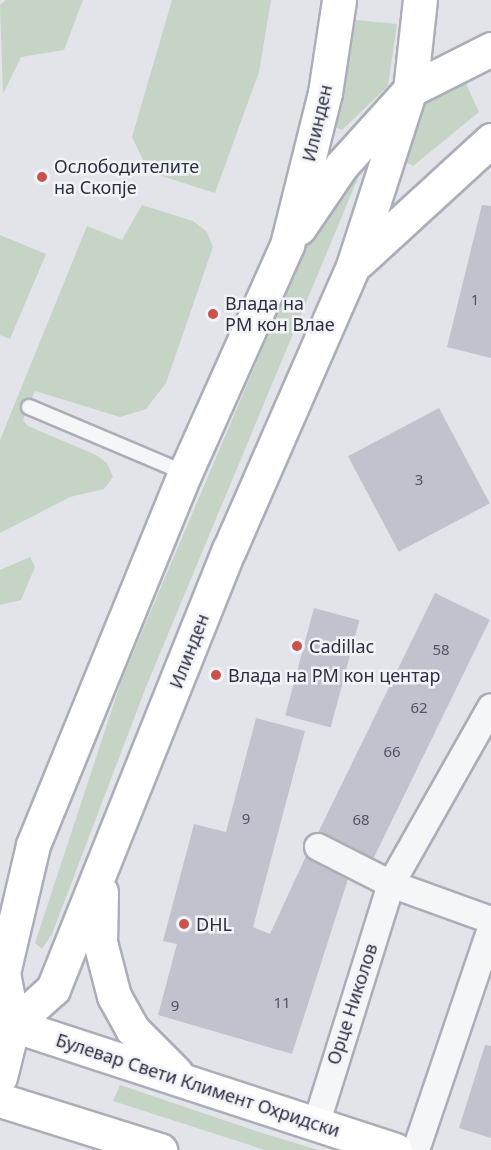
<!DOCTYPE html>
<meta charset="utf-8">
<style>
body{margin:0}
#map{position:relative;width:491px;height:1150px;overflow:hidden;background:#e2e4ea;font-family:"Noto Sans",sans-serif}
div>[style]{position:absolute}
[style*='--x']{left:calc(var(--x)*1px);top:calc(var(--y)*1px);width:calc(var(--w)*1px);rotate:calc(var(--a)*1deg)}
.green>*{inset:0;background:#c5d4c4}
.building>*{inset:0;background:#c0c2cd;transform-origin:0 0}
.roads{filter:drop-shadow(2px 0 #abaeb8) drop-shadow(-2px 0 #abaeb8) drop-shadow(0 2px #abaeb8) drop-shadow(0 -2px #abaeb8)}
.lane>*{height:14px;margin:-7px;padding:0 7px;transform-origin:7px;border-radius:7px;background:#f5f6f8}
.street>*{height:26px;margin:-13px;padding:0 13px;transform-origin:13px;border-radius:13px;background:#f5f6f8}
.secondary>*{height:33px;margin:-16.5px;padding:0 16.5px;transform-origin:16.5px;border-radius:16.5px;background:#fff}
.dots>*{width:16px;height:16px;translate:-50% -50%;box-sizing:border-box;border:3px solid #f2f3f7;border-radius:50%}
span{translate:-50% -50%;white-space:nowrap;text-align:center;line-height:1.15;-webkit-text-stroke:5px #f2f3f7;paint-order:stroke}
.number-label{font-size:15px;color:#505465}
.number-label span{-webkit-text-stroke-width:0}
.street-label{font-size:18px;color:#2b2f42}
.poi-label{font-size:18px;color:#2b2f42}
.left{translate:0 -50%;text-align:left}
</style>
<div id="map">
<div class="green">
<i style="clip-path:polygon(6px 0,83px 0,64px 50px,21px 57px,3px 94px,0 5px)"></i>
<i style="clip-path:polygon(172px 0,271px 0,259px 72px,215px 193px,149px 172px,132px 137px)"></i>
<i style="clip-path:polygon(356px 20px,397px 24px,388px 86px,342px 130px,335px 127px)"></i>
<i style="clip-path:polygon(462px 75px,479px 112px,413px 166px,404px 161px,418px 102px)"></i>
<i style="clip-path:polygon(365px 161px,146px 687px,52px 934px,42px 949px,35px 943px,122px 679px,308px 241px)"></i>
<i style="clip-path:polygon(142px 205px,193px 221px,207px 232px,213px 247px,166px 383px,146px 409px,120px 417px,35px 391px,23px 420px,28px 426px,96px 455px,107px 463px,113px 477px,104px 489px,70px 497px,0 533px,0 440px,87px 226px,122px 240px)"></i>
<i style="clip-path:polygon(0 235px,46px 254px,10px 339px,0 335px)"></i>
<i style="clip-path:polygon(30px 557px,35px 567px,21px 600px,0 605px,0 570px)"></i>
<i style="clip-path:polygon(120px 1085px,262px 1133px,318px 1150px,265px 1150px,113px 1101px)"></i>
</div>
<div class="building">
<i style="clip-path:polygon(482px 205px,491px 206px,491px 358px,447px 347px)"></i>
<i style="left:439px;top:408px;width:108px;height:103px;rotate:62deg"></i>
<i style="left:435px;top:593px;width:61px;height:267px;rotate:26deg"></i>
<i style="left:314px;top:608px;width:47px;height:111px;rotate:15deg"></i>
<i style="clip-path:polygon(256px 718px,305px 731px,253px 927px,270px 934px,306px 856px,348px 879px,292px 1054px,158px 1015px,177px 944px,163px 941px,194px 824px,226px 832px)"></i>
<i style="clip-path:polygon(485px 1045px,491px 1046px,491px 1138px,459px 1128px)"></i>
</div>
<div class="roads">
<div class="lane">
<i style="--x:29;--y:407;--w:169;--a:22.9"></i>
</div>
<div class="street">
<i style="--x:318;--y:847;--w:82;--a:26.9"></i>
<i style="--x:391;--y:884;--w:106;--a:19.8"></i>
<i style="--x:316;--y:1125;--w:252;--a:-72.7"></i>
<i style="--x:391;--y:884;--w:203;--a:-60.5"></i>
<i style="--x:416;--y:1150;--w:234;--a:-71.3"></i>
</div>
<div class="secondary">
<i style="--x:299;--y:228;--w:75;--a:-55.9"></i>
<i style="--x:341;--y:166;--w:103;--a:-47.8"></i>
<i style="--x:410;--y:90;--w:91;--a:-26.8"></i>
<i style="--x:359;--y:261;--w:179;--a:-42.5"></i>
<i style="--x:101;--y:892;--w:50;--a:91.1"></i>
<i style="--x:100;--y:942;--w:56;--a:75.5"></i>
<i style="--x:114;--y:996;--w:38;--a:61"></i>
<i style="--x:132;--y:1029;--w:62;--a:45"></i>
<i style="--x:13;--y:1025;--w:54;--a:-42"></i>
<i style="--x:53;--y:989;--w:473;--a:-68.2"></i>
<i style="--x:229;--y:550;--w:310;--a:-66.4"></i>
<i style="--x:353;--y:266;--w:185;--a:-72.1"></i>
<i style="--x:410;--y:90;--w:91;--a:-83.7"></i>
<i style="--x:13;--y:1025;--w:402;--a:18.1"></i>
<i style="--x:0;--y:1077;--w:54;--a:-76"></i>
<i style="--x:13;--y:1025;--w:53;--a:-100.9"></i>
<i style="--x:3;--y:973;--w:131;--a:-76.8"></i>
<i style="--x:33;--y:845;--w:402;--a:-67.8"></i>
<i style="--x:185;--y:473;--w:250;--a:-65.9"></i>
<i style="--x:287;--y:245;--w:157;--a:-76"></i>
<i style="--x:325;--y:93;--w:94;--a:-81.4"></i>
<i style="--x:0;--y:1100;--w:168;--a:17.4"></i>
</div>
</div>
<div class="dots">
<i style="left:42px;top:177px;background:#ca524d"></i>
<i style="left:213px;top:314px;background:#ca524d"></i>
<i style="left:297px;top:646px;background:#ca524d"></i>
<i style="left:216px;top:675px;background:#ca524d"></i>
<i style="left:184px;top:924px;background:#ca524d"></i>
</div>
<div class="number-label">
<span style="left:475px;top:300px">1</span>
<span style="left:419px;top:480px">3</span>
<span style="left:441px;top:650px">58</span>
<span style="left:419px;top:708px">62</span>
<span style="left:392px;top:752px">66</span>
<span style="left:246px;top:819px">9</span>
<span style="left:361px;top:820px">68</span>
<span style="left:282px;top:1003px">11</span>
<span style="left:175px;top:1006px">9</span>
</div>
<div class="street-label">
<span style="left:317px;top:123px;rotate:-77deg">Илинден</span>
<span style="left:189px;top:651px;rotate:-69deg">Илинден</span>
<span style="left:352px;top:1004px;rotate:-72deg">Орце Николов</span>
<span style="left:198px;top:1085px;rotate:18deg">Булевар Свети Климент Охридски</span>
</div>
<div class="poi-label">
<span class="left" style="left:54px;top:177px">Ослободителите<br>на Скопје</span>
<span class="left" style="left:225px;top:314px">Влада на<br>РМ кон Влае</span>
<span class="left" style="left:309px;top:646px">Cadillac</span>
<span class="left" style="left:228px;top:675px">Влада на РМ кон центар</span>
<span class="left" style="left:196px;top:924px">DHL</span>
</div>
</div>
